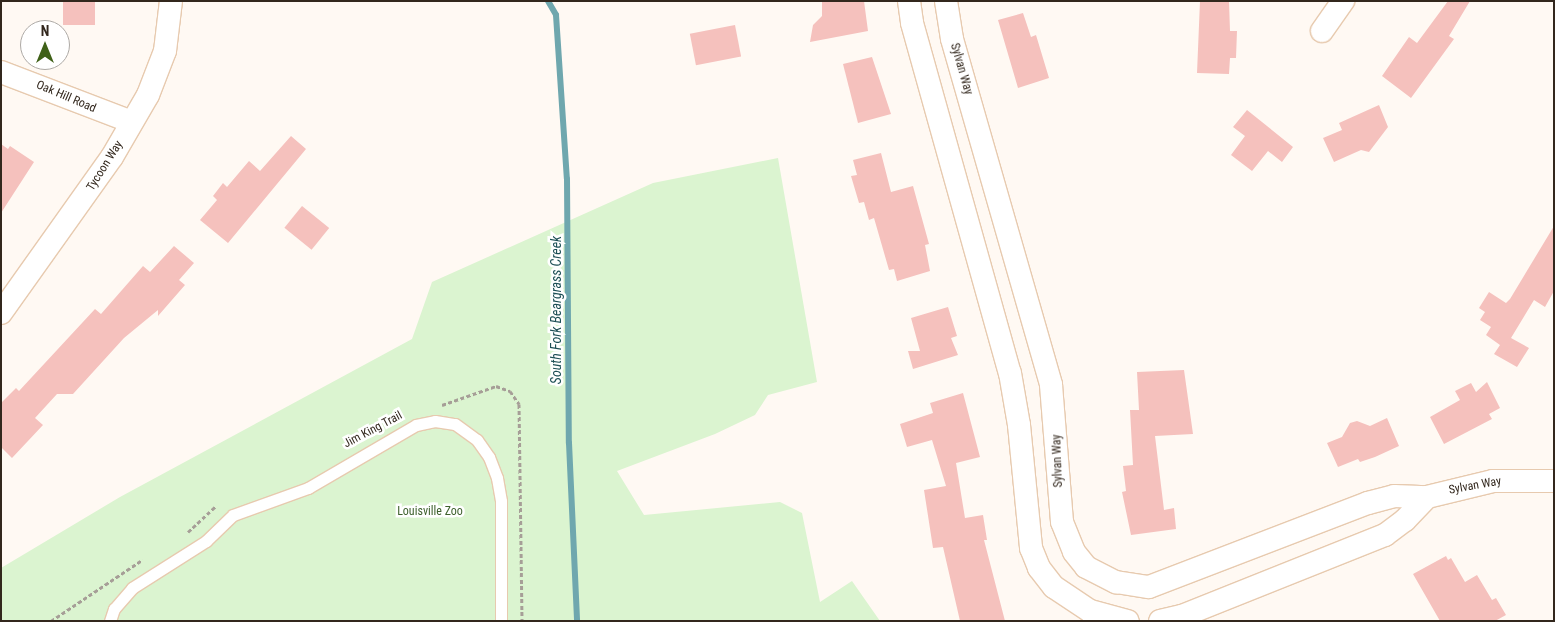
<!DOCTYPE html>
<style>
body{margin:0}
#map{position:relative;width:1555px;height:622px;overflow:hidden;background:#fff9f3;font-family:"Roboto Condensed",sans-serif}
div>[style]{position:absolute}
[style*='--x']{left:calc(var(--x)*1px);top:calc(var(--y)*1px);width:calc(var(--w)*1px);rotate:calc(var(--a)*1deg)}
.green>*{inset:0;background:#dbf4d0}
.stream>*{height:6px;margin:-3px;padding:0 3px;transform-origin:3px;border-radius:3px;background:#6fa7ae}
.building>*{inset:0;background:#f5c1bd;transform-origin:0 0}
.path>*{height:3px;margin-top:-1.5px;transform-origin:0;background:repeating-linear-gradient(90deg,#a69e97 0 4px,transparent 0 6.5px)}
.roads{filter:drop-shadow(1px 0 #e7caaf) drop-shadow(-1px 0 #e7caaf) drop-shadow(0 1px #e7caaf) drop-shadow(0 -1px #e7caaf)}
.service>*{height:11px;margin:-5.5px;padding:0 5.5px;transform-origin:5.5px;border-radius:5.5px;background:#fff}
.minor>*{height:22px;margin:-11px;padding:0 11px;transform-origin:11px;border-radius:11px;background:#fff}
span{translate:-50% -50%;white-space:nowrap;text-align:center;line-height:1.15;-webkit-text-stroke:5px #fff;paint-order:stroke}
.street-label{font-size:12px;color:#32271d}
.park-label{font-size:12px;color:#3d602c}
.water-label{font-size:14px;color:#1d4f55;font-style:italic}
.frame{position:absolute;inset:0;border:2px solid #32271d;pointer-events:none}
.north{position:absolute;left:20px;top:20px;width:50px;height:50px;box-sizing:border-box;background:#fff;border:1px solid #ada9a5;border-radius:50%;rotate:0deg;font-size:14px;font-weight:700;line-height:20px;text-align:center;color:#32271d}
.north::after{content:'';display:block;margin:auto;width:18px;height:22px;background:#3f6118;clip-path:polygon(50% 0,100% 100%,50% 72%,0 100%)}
</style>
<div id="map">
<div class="green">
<i style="clip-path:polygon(778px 158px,817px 382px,768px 395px,755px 415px,715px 434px,617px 471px,644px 515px,780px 502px,802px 513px,820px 602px,852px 581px,880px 621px,1px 621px,1px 568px,120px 497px,412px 339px,432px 282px,653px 183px)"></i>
</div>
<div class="stream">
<i style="--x:548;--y:1;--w:16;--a:60"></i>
<i style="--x:556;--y:15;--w:164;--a:86.2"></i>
<i style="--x:567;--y:179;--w:264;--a:89.6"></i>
<i style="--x:569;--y:443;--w:178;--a:87.4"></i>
</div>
<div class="building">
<i style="left:63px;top:1px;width:32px;height:24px"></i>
<i style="clip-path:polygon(822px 1px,864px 1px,868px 31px,810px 42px,813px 25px,822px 16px)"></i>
<i style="clip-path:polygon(1200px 1px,1229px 1px,1230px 31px,1237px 31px,1236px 58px,1230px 58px,1229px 74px,1197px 73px)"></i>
<i style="clip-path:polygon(1448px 1px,1470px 1px,1449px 36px,1454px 39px,1411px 98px,1382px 76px,1409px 37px,1417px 43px)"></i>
<i style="clip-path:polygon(1023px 13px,1031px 37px,1036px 35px,1049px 78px,1018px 88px,998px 20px)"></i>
<i style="left:735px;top:25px;width:32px;height:46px;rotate:79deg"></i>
<i style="clip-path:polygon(872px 57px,891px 114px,858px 123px,843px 64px)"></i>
<i style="clip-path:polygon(1379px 105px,1388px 127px,1369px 152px,1361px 150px,1334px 162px,1323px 138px,1342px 130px,1339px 123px)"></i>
<i style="clip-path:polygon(1247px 110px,1293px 147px,1282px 162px,1268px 151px,1252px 171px,1231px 155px,1245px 136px,1233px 127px)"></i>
<i style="clip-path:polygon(291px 136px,306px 149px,228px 243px,200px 220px,217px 200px,213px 196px,223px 183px,227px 187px,249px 161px,260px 171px)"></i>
<i style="clip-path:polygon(1px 144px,8px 149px,10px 146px,34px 162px,1px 213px)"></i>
<i style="clip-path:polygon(881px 153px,891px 192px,913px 186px,929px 244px,925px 245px,930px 271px,897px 281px,894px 269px,889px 270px,874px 218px,869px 220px,864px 202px,859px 203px,851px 176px,857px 175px,853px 160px)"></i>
<i style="left:302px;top:206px;width:35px;height:28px;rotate:39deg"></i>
<i style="clip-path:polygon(1554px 226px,1554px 291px,1545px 307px,1534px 300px,1511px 338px,1529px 348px,1517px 367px,1494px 354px,1500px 345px,1486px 335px,1491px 327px,1480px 320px,1485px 312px,1479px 308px,1489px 292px,1506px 303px,1510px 299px)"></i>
<i style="clip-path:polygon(174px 246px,194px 263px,179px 280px,185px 285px,158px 316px,158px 310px,124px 338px,73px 394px,57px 394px,35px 418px,43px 425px,12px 458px,1px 447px,1px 403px,16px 388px,19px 391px,95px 309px,101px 314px,143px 266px,150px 272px)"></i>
<i style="clip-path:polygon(948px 307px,957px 336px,951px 338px,958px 355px,913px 369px,908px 351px,920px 351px,911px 318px)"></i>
<i style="clip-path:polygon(1184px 370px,1193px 434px,1155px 436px,1164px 510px,1174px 508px,1176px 529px,1131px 535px,1122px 492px,1126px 491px,1123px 466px,1133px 465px,1130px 410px,1139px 410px,1137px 372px)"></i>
<i style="clip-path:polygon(1487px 382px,1500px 408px,1489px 414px,1492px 419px,1444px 444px,1430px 417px,1460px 400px,1455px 391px,1471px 383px,1476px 392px)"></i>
<i style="clip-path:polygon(963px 393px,980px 457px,956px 463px,965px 518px,983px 515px,987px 540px,984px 540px,1005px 621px,960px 621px,943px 547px,933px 548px,924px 490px,946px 486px,932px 440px,907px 447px,900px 424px,933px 413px,930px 403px)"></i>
<i style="clip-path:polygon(1387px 418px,1399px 446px,1375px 457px,1360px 462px,1358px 459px,1338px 467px,1327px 443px,1342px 437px,1350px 423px,1357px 421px,1370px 426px)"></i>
<i style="clip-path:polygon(1446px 556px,1448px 560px,1451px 558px,1465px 582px,1477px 575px,1492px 600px,1496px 598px,1506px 615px,1495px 621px,1440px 621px,1413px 574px)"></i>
</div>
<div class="path">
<i style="--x:442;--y:405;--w:57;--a:-19.4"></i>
<i style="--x:496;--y:386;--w:15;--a:20"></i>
<i style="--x:510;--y:391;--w:16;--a:55"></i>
<i style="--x:519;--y:404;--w:217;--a:89.2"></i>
<i style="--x:188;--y:532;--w:38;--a:-43"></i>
<i style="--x:51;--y:621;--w:110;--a:-33.8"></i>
</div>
<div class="roads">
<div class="service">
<i style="--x:110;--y:621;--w:13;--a:-72"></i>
<i style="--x:114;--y:609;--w:28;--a:-49"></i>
<i style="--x:132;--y:588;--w:88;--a:-32.4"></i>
<i style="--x:206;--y:541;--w:37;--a:-44"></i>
<i style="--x:233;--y:515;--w:80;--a:-19.8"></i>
<i style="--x:308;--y:488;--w:125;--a:-30.3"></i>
<i style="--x:416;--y:425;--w:19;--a:-12"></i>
<i style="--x:435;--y:421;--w:20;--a:9"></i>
<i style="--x:455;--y:424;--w:27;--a:36"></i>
<i style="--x:477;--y:440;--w:21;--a:55"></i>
<i style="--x:489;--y:457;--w:22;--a:69"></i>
<i style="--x:497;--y:478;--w:23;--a:80"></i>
<i style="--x:501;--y:501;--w:120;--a:90"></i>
</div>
<div class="minor">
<i style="--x:909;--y:1;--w:22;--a:82"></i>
<i style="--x:912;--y:23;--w:363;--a:74.4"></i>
<i style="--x:1010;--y:373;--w:53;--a:80.2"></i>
<i style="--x:1019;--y:425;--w:124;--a:84.4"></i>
<i style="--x:1031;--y:548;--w:22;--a:68"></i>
<i style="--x:1039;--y:568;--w:24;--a:52"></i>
<i style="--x:1054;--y:587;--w:43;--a:33.7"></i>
<i style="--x:1090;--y:611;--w:39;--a:15"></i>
<i style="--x:946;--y:1;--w:38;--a:81"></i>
<i style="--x:952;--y:39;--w:360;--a:74"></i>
<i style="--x:1051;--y:385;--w:137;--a:85.4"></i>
<i style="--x:1062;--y:522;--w:32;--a:68"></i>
<i style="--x:1074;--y:552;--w:19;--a:51"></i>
<i style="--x:1086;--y:567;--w:34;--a:27"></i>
<i style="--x:1116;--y:582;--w:33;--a:9"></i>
<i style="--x:1149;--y:587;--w:235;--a:-21"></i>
<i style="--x:1368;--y:503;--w:27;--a:-15"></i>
<i style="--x:1394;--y:496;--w:33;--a:2"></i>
<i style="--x:1427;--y:497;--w:68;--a:-13.6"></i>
<i style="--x:1493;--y:481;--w:61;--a:0"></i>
<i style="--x:1322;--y:31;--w:37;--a:-55"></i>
<i style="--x:1;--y:72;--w:140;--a:20.9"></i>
<i style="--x:1;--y:313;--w:191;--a:-54.6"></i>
<i style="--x:112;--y:157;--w:72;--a:-59.9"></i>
<i style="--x:148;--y:95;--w:47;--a:-68.9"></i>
<i style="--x:165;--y:51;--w:50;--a:-83.2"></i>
<i style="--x:1160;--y:621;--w:23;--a:-13"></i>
<i style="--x:1182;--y:616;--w:219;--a:-21.8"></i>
<i style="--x:1385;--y:535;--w:25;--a:-37"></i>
<i style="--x:1405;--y:520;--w:32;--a:-46"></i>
</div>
</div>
<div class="street-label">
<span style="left:961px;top:69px;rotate:74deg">Sylvan Way</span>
<span style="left:66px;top:97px;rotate:23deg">Oak Hill Road</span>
<span style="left:105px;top:166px;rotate:-58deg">Tycoon Way</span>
<span style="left:373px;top:430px;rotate:-28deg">Jim King Trail</span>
<span style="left:1058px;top:461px;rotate:-92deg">Sylvan Way</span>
<span style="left:1475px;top:486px;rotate:-10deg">Sylvan Way</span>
</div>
<div class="park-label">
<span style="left:430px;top:512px">Louisville Zoo</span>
</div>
<div class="water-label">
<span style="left:556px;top:310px;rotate:-90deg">South Fork Beargrass Creek</span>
</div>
<div class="frame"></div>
<div class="north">N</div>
</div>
